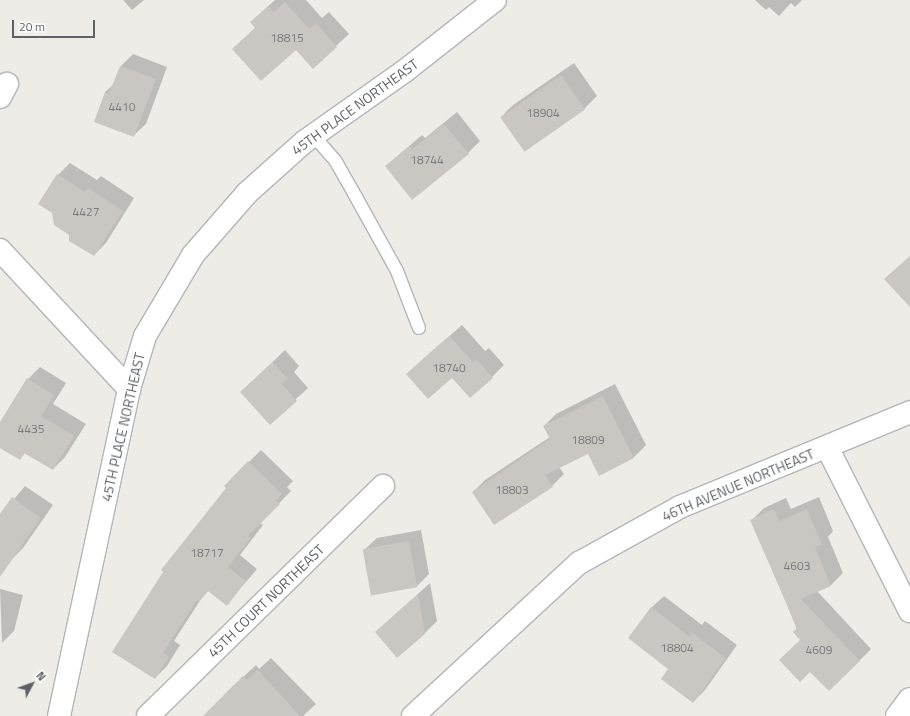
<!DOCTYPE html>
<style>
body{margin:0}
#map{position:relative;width:910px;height:716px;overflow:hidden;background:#eeece7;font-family:"Titillium Web",sans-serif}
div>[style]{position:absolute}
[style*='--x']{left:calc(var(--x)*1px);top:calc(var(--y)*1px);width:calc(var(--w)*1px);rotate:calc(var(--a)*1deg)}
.shadow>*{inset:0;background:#0003}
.building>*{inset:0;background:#cac7c3;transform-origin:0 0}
.roads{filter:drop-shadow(1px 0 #b3b6b9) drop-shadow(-1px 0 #b3b6b9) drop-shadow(0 1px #b3b6b9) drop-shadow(0 -1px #b3b6b9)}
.service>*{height:12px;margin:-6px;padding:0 6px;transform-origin:6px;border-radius:6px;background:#fff}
.minor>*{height:22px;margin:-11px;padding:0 11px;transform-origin:11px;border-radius:11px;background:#fff}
span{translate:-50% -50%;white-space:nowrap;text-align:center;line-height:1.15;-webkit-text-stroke:3.5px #fff;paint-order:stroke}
.number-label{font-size:12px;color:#797a7c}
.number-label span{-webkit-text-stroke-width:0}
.street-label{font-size:14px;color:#5e6165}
.north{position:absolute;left:12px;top:664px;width:40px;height:40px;-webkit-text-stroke:3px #fff;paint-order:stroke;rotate:49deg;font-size:11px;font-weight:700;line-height:16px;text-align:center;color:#5e6165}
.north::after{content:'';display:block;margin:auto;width:14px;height:18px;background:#5e6165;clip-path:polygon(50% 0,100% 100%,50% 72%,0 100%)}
.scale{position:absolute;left:12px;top:20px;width:83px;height:18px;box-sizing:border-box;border:2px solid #5e6165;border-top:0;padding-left:5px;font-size:12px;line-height:14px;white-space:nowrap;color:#5e6165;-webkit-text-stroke:3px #fff;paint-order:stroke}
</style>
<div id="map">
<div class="shadow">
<i style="clip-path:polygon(123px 0,144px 0,132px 10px)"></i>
<i style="clip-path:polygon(275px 0,306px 0,322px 18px,329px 12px,349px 34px,313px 67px,296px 48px,233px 49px,256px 27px,264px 10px)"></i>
<i style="clip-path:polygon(755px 0,802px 0,795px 7px,791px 3px,779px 16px,769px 7px,766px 10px)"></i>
<i style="clip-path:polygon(133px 54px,167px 67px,146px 124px,133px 136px,105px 92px,114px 84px,121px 66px)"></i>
<i style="clip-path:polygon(574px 63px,597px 96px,585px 108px,524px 150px,501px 117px,513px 105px)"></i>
<i style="clip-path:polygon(457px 112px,480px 141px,468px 153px,386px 166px,422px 135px,425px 138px)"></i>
<i style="clip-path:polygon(70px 163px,97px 180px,101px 176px,134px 198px,106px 243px,94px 255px,70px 234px,58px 175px)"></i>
<i style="clip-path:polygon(462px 325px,485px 351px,489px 348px,504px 365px,492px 377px,452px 376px,420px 362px)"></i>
<i style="clip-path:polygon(285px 350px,299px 366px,294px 372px,308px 388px,270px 423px,241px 392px)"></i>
<i style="clip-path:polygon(40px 367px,66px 383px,53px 404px,86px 424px,65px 457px,53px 469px,26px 452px,20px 459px,0 447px,0 424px,28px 379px)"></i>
<i style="clip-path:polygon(615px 384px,646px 445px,634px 457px,599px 474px,588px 453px,559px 467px,564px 474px,552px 486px,473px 492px,485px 480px,550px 437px,544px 426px,556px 414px)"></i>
<i style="clip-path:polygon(261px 450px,293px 481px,287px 487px,291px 491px,260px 523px,263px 525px,240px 555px,257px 569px,227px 604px,209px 590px,201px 599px,174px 641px,180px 645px,167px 666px,155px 678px,113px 651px,228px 488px,225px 486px)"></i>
<i style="clip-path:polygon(25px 486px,53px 505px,23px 548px,11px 560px,0 553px,0 516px)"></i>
<i style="clip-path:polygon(819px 497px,833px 531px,828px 537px,843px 573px,831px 585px,817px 591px,871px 649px,859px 661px,801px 639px,752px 520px,764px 508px,786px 498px,791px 509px)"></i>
<i style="clip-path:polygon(421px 530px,429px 574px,417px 586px,364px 550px,377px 538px)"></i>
<i style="clip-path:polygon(430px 583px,437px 621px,425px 633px,376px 632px)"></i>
<i style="clip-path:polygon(0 589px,23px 595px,14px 631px,2px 643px)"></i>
<i style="clip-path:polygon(664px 596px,702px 625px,705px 621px,737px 645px,705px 690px,693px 702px,669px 669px,651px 608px)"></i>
<i style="clip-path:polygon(271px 658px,316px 704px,303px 716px,211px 716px,228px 691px,256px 665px,259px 669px)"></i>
</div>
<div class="building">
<i style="clip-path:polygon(285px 2px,309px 29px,316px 23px,337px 47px,313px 69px,296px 50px,261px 81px,232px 49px,255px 28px,250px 22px,268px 6px,274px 12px)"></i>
<i style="clip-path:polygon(120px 66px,156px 79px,134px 137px,94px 122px,105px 92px,109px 93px)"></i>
<i style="left:561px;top:75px;width:42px;height:74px;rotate:55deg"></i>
<i style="clip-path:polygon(444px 124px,469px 154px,412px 200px,385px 166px,410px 146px,412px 149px)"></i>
<i style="clip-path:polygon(57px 174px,85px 192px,88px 188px,123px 211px,94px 256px,69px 241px,69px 235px,54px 225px,52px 213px,38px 204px)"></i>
<i style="clip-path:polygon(910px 256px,910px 307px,884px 279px)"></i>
<i style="clip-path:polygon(449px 336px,473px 362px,476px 359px,493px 378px,470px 398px,452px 378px,428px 399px,406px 374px)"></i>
<i style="clip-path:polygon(273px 362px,288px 379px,282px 384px,297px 401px,270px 425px,240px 392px)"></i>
<i style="clip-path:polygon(27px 378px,54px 395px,41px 416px,74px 436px,53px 470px,24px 453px,20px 460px,0 448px,0 422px)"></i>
<i style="clip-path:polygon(603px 396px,634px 458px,599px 476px,588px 454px,545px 475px,553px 487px,494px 525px,472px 492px,550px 439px,543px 426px)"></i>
<i style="clip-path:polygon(248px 461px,282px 494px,276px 500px,280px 504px,248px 536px,251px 538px,228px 567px,246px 581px,227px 606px,208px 591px,199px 602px,197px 600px,163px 653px,169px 657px,155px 679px,112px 652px,163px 572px,161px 570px,226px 488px,224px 486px)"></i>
<i style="clip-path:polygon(12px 497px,41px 518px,0 577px,0 514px)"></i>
<i style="clip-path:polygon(774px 509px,779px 521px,807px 509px,822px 544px,815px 547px,831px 586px,801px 599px,860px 661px,829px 691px,810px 672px,800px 682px,779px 660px,800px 640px,793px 632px,797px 628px,750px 520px)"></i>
<i style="left:409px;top:541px;width:47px;height:47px;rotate:80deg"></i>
<i style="clip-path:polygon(418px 594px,425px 634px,397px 658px,375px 632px)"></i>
<i style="clip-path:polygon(651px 607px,690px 637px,692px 633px,726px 658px,693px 703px,661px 679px,668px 669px,628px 638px)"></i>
<i style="clip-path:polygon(258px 670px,300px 716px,203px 716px,243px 676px,247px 680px)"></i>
</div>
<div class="roads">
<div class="service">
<i style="--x:313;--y:135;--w:33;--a:49"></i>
<i style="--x:335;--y:160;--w:43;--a:60.4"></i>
<i style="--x:356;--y:197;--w:85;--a:61"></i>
<i style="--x:397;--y:271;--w:61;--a:68.9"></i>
</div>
<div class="minor">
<i style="--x:0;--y:97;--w:15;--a:-62"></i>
<i style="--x:0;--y:250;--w:190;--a:47.1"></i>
<i style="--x:827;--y:447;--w:184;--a:63.2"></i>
<i style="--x:59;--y:716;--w:334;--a:-77.9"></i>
<i style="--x:129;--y:389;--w:55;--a:-73.2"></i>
<i style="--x:145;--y:336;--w:94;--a:-59.3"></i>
<i style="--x:193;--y:255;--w:82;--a:-48.9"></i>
<i style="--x:247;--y:193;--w:76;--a:-41.8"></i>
<i style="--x:304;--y:142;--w:125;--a:-35.2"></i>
<i style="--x:406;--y:70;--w:113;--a:-38.2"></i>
<i style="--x:148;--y:716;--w:329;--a:-44.4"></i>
<i style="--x:413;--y:716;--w:226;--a:-42.7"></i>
<i style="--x:579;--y:563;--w:115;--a:-29"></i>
<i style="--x:680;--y:507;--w:249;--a:-22.4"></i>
<i style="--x:897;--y:716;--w:21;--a:-53"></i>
</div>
</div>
<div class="number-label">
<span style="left:287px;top:38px">18815</span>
<span style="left:122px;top:107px">4410</span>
<span style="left:543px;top:113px">18904</span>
<span style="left:427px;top:160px">18744</span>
<span style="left:86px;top:212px">4427</span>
<span style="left:449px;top:368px">18740</span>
<span style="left:31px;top:429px">4435</span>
<span style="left:588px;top:440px">18809</span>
<span style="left:512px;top:490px">18803</span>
<span style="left:207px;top:553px">18717</span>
<span style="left:797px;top:566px">4603</span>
<span style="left:677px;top:648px">18804</span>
<span style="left:819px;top:650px">4609</span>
</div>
<div class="street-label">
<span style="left:355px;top:107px;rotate:-36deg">45TH PLACE NORTHEAST</span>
<span style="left:123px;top:427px;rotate:-77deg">45TH PLACE NORTHEAST</span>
<span style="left:738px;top:485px;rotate:-23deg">46TH AVENUE NORTHEAST</span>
<span style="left:266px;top:601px;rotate:-44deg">45TH COURT NORTHEAST</span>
</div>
<div class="north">N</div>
<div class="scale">20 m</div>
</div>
